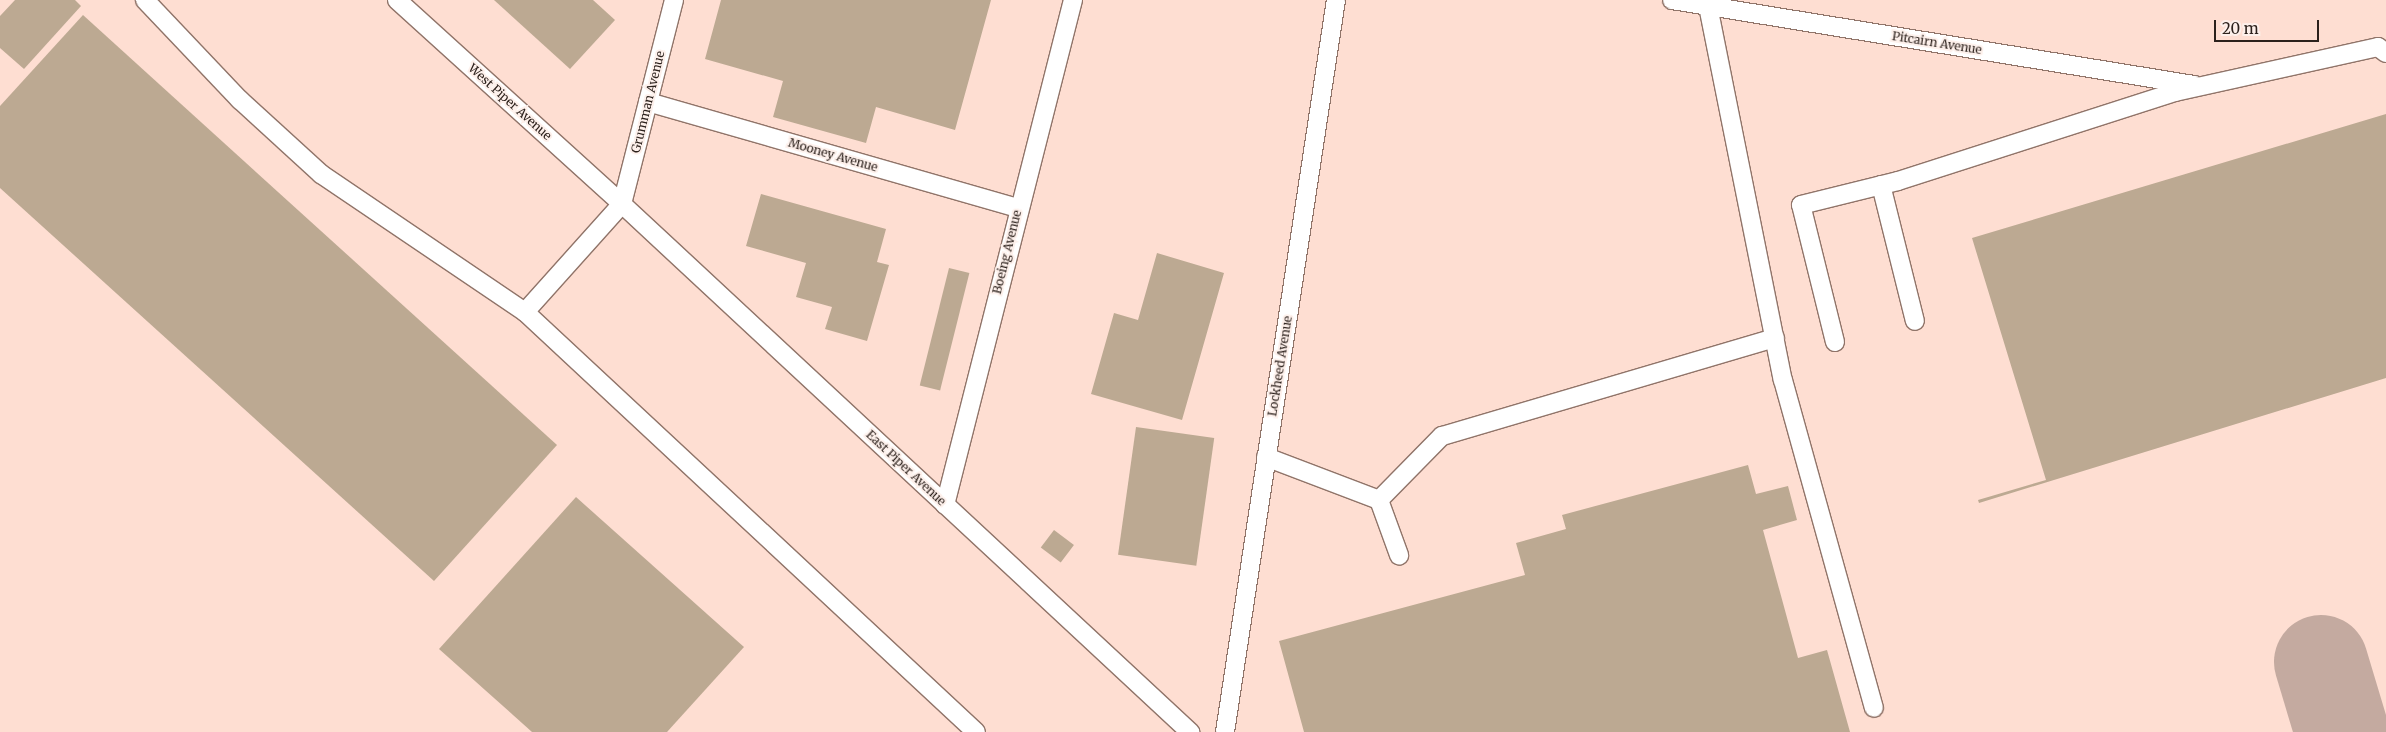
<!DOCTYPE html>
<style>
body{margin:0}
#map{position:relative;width:2386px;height:732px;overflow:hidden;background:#feded2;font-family:Merriweather,serif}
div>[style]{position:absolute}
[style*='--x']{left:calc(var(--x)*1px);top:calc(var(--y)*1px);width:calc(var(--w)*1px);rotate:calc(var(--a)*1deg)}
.taxiway>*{height:94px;margin:-47px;padding:0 47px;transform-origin:47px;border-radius:47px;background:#c4aaa0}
.building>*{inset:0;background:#bca992;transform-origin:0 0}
.roads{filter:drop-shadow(1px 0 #907469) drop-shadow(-1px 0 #907469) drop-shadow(0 1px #907469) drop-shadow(0 -1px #907469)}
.service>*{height:18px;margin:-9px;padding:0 9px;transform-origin:9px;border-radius:9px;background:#fff}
span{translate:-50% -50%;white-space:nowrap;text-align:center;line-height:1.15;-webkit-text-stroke:4px #fdf0eb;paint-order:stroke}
.street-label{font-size:12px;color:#2c211c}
.scale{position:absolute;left:2214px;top:20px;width:105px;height:22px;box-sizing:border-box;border:2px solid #2c211c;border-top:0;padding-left:6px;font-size:15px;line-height:18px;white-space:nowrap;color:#2c211c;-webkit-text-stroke:4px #fdf0eb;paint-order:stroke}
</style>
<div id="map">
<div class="taxiway">
<i style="--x:2321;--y:662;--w:73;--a:73.3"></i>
</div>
<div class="building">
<i style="clip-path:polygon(15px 0,75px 0,81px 6px,24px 69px,0 48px,0 16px)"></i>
<i style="clip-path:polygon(494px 0,593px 0,615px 20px,570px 69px)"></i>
<i style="clip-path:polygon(721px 0,991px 0,955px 130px,876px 107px,866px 143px,773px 117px,783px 81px,705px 59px)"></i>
<i style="clip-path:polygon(83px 15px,557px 445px,434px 581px,0 188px,0 106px)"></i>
<i style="clip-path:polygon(2386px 114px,2386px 378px,1979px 503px,1978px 500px,2046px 480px,1972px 238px)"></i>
<i style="clip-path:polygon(761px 194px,886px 229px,877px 262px,889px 265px,867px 341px,825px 329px,832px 307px,796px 297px,806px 263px,746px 246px)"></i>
<i style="clip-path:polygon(1157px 253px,1224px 273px,1182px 420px,1091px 394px,1114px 313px,1138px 320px)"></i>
<i style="left:949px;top:268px;width:21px;height:121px;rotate:14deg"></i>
<i style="left:1136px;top:427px;width:79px;height:129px;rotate:8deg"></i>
<i style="clip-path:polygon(1748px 465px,1756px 494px,1788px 486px,1797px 520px,1763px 530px,1798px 658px,1827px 650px,1850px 732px,1304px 732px,1279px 641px,1525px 575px,1516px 543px,1566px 529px,1562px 515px)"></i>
<i style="clip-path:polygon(576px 497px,744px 647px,667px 732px,532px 732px,439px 649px)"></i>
<i style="left:1054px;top:530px;width:25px;height:22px;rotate:37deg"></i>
</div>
<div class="roads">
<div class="service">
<i style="--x:145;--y:0;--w:138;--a:46.5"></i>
<i style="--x:240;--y:100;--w:110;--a:42.4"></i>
<i style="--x:321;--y:174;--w:246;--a:34.1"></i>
<i style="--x:525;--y:312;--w:145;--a:-48.1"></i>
<i style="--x:622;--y:204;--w:211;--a:-75.7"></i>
<i style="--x:397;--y:0;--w:304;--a:42.2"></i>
<i style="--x:622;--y:204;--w:776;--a:42.91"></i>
<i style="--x:1672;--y:0;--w:529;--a:9.25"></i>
<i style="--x:1708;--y:6;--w:381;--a:78.7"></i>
<i style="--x:1783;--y:380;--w:340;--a:74.5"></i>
<i style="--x:648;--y:102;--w:385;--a:16"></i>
<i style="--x:1881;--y:185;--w:140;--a:76"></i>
<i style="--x:525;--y:312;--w:616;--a:42.96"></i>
<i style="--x:1835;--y:342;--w:141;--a:-103.9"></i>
<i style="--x:1801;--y:205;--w:100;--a:-13.9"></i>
<i style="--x:1898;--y:181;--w:291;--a:-17.8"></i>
<i style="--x:2175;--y:92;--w:208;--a:-12.5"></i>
<i style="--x:2378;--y:47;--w:10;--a:37"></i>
<i style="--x:1266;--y:457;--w:121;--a:20.8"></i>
<i style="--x:1379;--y:500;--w:90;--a:-45.5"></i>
<i style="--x:1442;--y:436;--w:347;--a:-16.4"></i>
<i style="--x:1379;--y:500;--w:59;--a:70"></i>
<i style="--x:945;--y:505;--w:521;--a:-75.78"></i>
<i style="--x:1225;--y:732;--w:740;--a:-81.38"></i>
</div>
</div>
<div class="street-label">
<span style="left:1937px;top:43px;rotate:9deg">Pitcairn Avenue</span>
<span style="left:510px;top:102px;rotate:42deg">West Piper Avenue</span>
<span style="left:648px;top:102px;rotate:-76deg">Grumman Avenue</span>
<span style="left:833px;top:155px;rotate:16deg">Mooney Avenue</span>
<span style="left:1007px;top:252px;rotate:-76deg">Boeing Avenue</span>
<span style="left:1280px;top:366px;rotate:-81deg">Lockheed Avenue</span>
<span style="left:906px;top:468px;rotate:43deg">East Piper Avenue</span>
</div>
<div class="scale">20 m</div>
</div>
